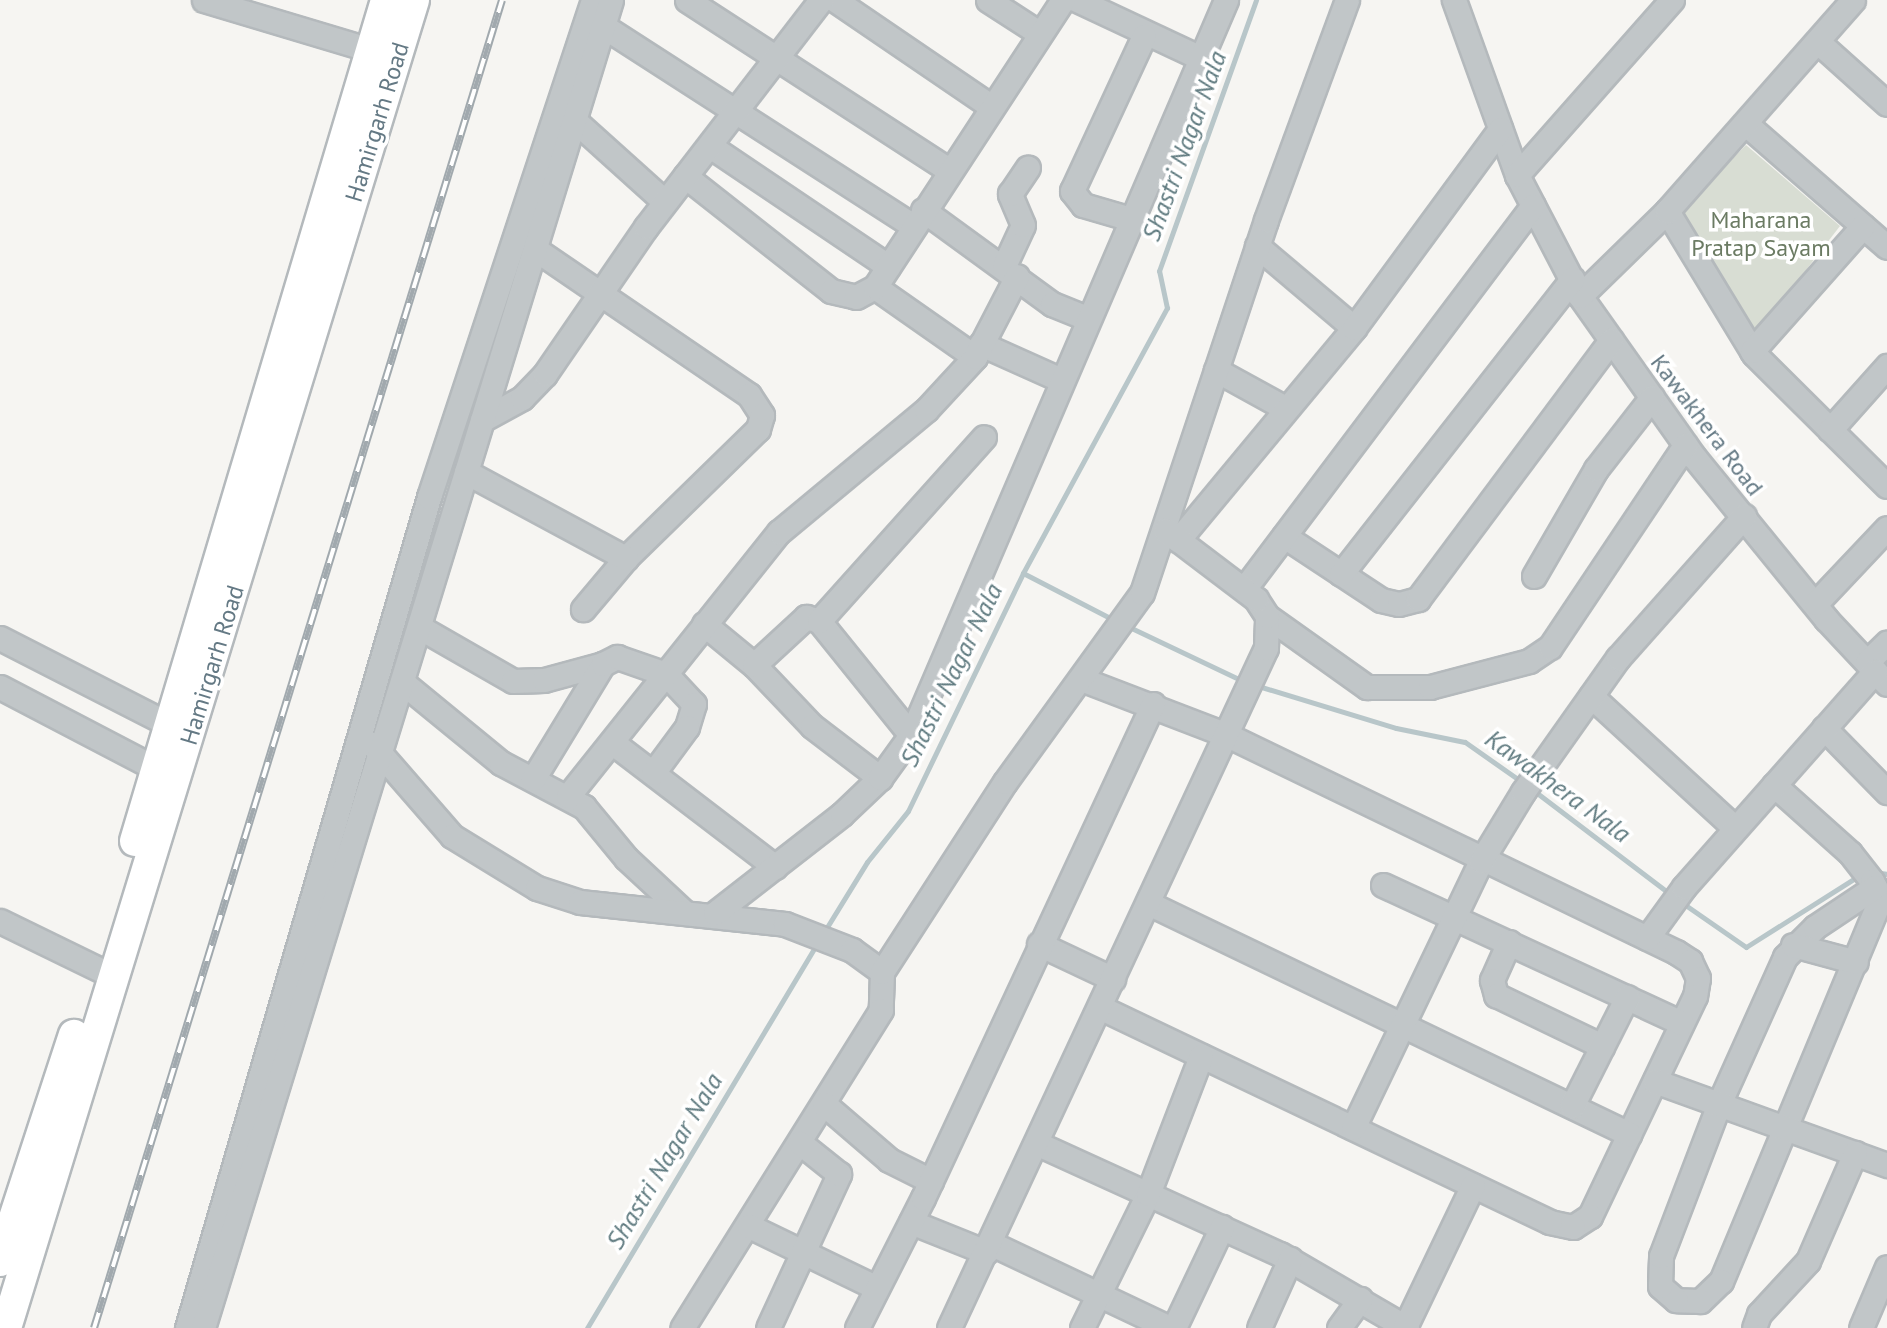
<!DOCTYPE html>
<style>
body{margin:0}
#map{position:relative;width:1887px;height:1328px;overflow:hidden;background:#f6f5f2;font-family:"PT Sans",sans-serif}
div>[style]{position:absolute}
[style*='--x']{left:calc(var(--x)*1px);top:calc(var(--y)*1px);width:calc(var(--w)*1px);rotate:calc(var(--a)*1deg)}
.green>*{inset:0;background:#d8ddd3}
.stream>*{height:5px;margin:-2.5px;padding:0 2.5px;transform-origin:2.5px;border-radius:2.5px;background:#b8c6c9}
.roads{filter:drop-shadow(2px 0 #b4b9bc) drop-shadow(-2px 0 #b4b9bc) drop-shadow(0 2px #b4b9bc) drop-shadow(0 -2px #b4b9bc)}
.minor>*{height:23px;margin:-11.5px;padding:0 11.5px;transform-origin:11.5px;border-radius:11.5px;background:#c1c6c8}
.major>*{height:30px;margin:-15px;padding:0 15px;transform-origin:15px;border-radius:15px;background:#fff}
.rail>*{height:8px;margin-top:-4px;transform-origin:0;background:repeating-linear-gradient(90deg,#fff 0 16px,#a1a9ae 0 32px);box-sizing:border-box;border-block:2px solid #a1a9ae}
span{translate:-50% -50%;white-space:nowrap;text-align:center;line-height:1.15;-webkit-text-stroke:7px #fff;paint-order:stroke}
.street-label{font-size:24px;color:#647984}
.park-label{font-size:24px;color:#6b7b63}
.water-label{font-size:26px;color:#607b80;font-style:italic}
</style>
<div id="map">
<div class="green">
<i style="clip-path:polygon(1746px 145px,1840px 226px,1755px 336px,1681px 211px)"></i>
</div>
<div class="stream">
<i style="--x:1023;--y:573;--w:105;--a:27.3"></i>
<i style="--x:1125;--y:625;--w:131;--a:25.4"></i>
<i style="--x:1255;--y:685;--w:147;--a:17"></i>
<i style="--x:1396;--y:728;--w:70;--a:11.5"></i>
<i style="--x:1465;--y:742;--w:70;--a:35.1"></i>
<i style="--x:1533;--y:790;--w:172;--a:37.2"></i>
<i style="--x:1873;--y:872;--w:14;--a:8"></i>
<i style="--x:1681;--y:902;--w:79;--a:34.7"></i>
<i style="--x:1746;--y:947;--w:135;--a:-32.3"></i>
<i style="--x:824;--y:932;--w:82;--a:-58.4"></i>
<i style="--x:867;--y:862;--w:65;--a:-51.2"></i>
<i style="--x:908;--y:811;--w:264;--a:-64.2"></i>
<i style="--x:1023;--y:573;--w:302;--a:-61.5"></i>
<i style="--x:1167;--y:308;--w:38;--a:-102"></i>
<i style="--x:1159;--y:271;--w:288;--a:-70.3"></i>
<i style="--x:587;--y:1328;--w:448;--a:-59.1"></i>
</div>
<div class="roads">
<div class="minor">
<i style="--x:204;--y:0;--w:174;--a:16.7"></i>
<i style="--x:687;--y:0;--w:312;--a:33"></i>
<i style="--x:835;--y:0;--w:190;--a:34.3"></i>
<i style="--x:988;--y:0;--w:61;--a:32.9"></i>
<i style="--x:1077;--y:0;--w:139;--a:25.1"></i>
<i style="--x:1454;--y:0;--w:186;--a:70.2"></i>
<i style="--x:1517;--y:175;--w:136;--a:62.5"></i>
<i style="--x:1580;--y:296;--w:197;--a:54.7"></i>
<i style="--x:1694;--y:457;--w:209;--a:50.8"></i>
<i style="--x:1826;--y:619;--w:89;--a:46.8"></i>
<i style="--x:603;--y:26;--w:369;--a:32.8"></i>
<i style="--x:1818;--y:42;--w:93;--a:41.9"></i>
<i style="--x:574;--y:120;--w:122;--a:42"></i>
<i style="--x:1746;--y:124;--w:187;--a:41.1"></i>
<i style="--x:710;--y:146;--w:215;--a:34"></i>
<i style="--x:1517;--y:175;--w:234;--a:-48.5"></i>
<i style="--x:685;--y:176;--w:186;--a:38.2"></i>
<i style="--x:831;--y:291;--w:26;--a:13"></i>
<i style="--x:856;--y:297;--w:21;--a:-28"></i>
<i style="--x:923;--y:210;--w:160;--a:36.1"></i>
<i style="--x:1052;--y:304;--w:38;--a:22"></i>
<i style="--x:1667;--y:211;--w:167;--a:58.7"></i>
<i style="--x:1754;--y:354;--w:187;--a:44.8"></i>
<i style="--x:1131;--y:219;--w:50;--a:-163.7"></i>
<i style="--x:1083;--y:205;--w:18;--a:-128"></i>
<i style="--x:1072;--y:191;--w:171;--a:-65.1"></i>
<i style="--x:1257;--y:246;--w:127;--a:40.2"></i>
<i style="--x:535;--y:249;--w:259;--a:34.3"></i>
<i style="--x:749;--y:395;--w:24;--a:57"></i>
<i style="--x:762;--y:415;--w:15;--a:106"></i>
<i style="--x:758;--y:429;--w:185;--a:135.7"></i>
<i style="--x:626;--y:558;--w:67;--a:130.1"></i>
<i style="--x:1004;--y:266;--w:45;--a:-65.1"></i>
<i style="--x:1023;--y:225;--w:34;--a:-113"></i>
<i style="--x:1010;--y:194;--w:32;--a:-56"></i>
<i style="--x:1580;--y:296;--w:122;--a:-44.3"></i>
<i style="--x:1667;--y:211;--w:281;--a:-48.6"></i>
<i style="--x:981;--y:344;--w:88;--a:24.2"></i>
<i style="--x:1752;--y:351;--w:167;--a:-48.4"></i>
<i style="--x:975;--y:357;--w:122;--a:-145"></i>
<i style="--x:875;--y:287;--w:343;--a:-56.8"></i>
<i style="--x:1216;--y:370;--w:79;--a:28.8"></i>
<i style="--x:482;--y:420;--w:46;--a:-28.8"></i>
<i style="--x:522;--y:398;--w:33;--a:-46"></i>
<i style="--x:545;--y:374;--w:178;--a:-55.5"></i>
<i style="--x:646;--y:227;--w:287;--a:-52.4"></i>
<i style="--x:1830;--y:430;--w:86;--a:-48.3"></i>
<i style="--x:466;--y:472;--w:182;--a:28.3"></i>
<i style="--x:1284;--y:536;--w:116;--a:33.4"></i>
<i style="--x:1381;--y:600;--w:18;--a:13"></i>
<i style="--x:1399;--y:604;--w:20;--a:-15"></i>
<i style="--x:1418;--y:599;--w:323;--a:-53.3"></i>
<i style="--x:1178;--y:540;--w:276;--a:-50.3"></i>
<i style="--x:1354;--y:328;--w:247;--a:-53.7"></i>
<i style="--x:1341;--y:574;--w:375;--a:-51.9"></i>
<i style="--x:1534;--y:576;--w:124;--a:-59.9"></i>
<i style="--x:1596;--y:469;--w:91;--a:-52.1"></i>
<i style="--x:1244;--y:589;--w:480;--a:-53"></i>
<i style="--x:1816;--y:603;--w:103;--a:-46.6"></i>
<i style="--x:1267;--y:616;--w:123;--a:35.4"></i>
<i style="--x:1367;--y:687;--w:63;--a:0"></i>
<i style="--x:1430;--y:687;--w:102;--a:-14.7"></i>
<i style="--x:1529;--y:661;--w:25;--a:-34"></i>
<i style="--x:1550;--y:647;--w:243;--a:-56.2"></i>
<i style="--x:704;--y:624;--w:65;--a:39.4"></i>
<i style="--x:754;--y:665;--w:84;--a:46.4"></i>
<i style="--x:812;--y:726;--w:86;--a:37.4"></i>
<i style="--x:419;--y:627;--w:108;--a:29.9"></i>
<i style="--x:513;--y:681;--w:31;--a:-2"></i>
<i style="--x:544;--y:680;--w:61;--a:-15.2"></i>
<i style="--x:0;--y:638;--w:191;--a:27.1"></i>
<i style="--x:1867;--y:662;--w:28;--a:-44"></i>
<i style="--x:754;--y:665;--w:71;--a:-42.7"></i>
<i style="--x:806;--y:617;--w:14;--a:17"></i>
<i style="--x:1081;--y:679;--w:156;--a:21"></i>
<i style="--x:1227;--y:735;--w:499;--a:25.8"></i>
<i style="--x:1676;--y:952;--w:17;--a:33"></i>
<i style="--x:1690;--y:961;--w:19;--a:65"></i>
<i style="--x:1698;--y:978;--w:18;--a:99"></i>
<i style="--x:1695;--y:996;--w:244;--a:115.5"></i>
<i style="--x:1590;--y:1216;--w:20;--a:147"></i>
<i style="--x:1573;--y:1227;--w:24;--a:-168"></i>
<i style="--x:1550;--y:1222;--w:499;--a:-154.5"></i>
<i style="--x:402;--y:682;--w:128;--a:39.3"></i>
<i style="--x:501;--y:763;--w:94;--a:27.9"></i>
<i style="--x:584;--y:807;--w:66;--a:50.5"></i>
<i style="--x:626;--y:858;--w:78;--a:42.9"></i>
<i style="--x:0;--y:687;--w:177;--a:27.6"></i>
<i style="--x:1591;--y:696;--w:195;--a:42.5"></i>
<i style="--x:1824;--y:728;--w:90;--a:45.5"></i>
<i style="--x:911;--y:735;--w:146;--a:-128.9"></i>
<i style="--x:819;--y:621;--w:247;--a:-48.1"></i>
<i style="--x:613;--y:743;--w:204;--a:37.4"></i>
<i style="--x:372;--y:744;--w:122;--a:49"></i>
<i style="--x:452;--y:836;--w:100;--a:31.5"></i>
<i style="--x:537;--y:888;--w:45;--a:18"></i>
<i style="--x:580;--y:902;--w:206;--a:6.1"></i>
<i style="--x:785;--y:924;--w:72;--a:21.2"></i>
<i style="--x:852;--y:950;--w:37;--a:36"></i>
<i style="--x:882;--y:972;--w:38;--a:92"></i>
<i style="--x:881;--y:1010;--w:375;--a:122"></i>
<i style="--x:533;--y:779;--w:135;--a:-58.7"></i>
<i style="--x:603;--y:664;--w:16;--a:-27"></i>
<i style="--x:617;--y:657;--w:52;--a:19.1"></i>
<i style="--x:666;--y:674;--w:41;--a:47"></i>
<i style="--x:694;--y:704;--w:24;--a:107"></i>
<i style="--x:687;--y:727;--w:57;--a:126.5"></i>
<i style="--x:1774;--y:785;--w:102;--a:41.8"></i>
<i style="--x:1850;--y:853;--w:36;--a:52"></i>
<i style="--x:1872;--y:881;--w:7;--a:63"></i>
<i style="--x:1875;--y:887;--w:16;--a:75"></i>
<i style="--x:1879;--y:902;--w:411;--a:112.6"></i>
<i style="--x:1721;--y:1281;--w:29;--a:136"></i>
<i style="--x:1700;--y:1301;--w:24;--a:-178"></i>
<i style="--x:1676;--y:1300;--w:21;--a:-139"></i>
<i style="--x:1660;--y:1286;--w:30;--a:-88"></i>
<i style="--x:1661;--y:1256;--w:163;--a:-69.1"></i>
<i style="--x:1719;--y:1104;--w:161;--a:-65.8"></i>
<i style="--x:1785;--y:957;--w:42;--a:-45"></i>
<i style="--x:1815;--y:927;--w:72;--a:-33.7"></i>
<i style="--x:568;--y:796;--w:338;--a:-51.4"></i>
<i style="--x:779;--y:532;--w:191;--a:-39.7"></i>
<i style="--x:926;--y:410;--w:72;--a:-47.2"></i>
<i style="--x:975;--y:357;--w:91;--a:-62.6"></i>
<i style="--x:1383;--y:885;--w:329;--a:24.8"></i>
<i style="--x:1148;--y:903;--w:534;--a:25.65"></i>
<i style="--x:715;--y:913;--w:161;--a:-37.9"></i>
<i style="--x:842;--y:814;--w:52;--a:-43.5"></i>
<i style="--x:880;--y:778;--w:53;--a:-54.2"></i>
<i style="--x:911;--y:735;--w:800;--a:-66.8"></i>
<i style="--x:0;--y:921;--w:126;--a:26"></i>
<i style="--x:1647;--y:938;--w:63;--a:-54"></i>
<i style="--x:1684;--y:887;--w:288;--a:-48.5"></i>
<i style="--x:1509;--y:942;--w:42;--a:114.1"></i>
<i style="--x:1492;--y:980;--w:16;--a:75"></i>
<i style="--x:1496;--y:995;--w:118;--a:25.7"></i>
<i style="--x:1039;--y:944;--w:82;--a:25.3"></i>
<i style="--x:1793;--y:945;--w:65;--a:15.1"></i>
<i style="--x:882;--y:972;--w:226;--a:-57.1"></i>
<i style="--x:1005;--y:782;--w:233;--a:-54.1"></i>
<i style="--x:1142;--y:593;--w:393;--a:-71.6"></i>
<i style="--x:1266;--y:220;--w:234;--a:-69.8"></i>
<i style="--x:1655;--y:1081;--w:247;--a:19.9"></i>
<i style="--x:824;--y:1104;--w:86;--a:40.7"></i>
<i style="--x:889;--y:1160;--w:47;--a:26.6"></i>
<i style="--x:1572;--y:1106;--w:122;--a:-63.2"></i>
<i style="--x:1353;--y:1128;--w:296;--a:-64.4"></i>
<i style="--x:1481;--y:861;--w:81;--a:-58.7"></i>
<i style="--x:1523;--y:792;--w:164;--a:-54.7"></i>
<i style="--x:1618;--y:658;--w:190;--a:-48.4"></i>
<i style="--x:1036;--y:1143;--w:268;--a:24.5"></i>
<i style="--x:1280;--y:1254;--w:147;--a:30.2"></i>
<i style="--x:911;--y:1222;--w:81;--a:21.8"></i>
<i style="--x:749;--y:1226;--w:142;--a:25.8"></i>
<i style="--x:990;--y:1243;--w:199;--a:25.3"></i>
<i style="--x:1405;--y:1327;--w:157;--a:-64.4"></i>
<i style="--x:187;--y:1328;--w:866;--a:-73.76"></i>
<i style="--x:429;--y:497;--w:523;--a:-71.74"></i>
<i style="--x:203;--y:1328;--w:1389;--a:-72.92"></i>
<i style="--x:768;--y:1328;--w:170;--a:-65.2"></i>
<i style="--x:839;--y:1174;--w:50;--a:-141.5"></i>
<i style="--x:857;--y:1328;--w:146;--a:-63.1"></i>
<i style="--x:923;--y:1198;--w:545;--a:-65.03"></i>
<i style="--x:949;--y:1328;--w:750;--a:-65.01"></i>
<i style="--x:1266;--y:648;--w:32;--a:-88"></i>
<i style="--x:1267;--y:616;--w:20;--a:-123"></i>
<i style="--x:1256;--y:599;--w:114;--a:-142.8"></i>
<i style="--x:1082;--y:1328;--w:149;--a:-63.8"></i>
<i style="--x:1148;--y:1194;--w:148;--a:-69"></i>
<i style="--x:1174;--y:1328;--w:112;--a:-64.6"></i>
<i style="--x:1259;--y:1328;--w:76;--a:-65.8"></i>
<i style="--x:1339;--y:1328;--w:36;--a:-54"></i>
<i style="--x:1754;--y:1328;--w:15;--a:-70"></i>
<i style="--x:1759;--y:1314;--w:72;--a:-47.2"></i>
<i style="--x:1808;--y:1261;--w:118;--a:-66.5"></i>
<i style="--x:1861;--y:1328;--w:66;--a:-66.9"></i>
</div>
<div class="major">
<i style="--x:135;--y:841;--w:878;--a:-73.38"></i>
<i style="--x:0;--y:1261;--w:238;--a:-71.9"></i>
<i style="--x:6;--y:1328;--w:1389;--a:-72.92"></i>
</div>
</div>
<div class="rail">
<i style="--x:94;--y:1328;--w:1389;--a:-72.92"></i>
</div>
<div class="street-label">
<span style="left:377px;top:122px;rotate:-73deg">Hamirgarh Road</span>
<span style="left:1707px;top:425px;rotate:53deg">Kawakhera Road</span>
<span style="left:212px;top:665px;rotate:-73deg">Hamirgarh Road</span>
</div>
<div class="park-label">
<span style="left:1761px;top:234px">Maharana<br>Pratap Sayam</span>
</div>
<div class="water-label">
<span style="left:1184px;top:146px;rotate:-70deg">Shastri Nagar Nala</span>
<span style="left:951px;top:675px;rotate:-64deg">Shastri Nagar Nala</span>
<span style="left:1558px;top:786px;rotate:36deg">Kawakhera Nala</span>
<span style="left:664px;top:1161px;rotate:-59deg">Shastri Nagar Nala</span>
</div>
</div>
